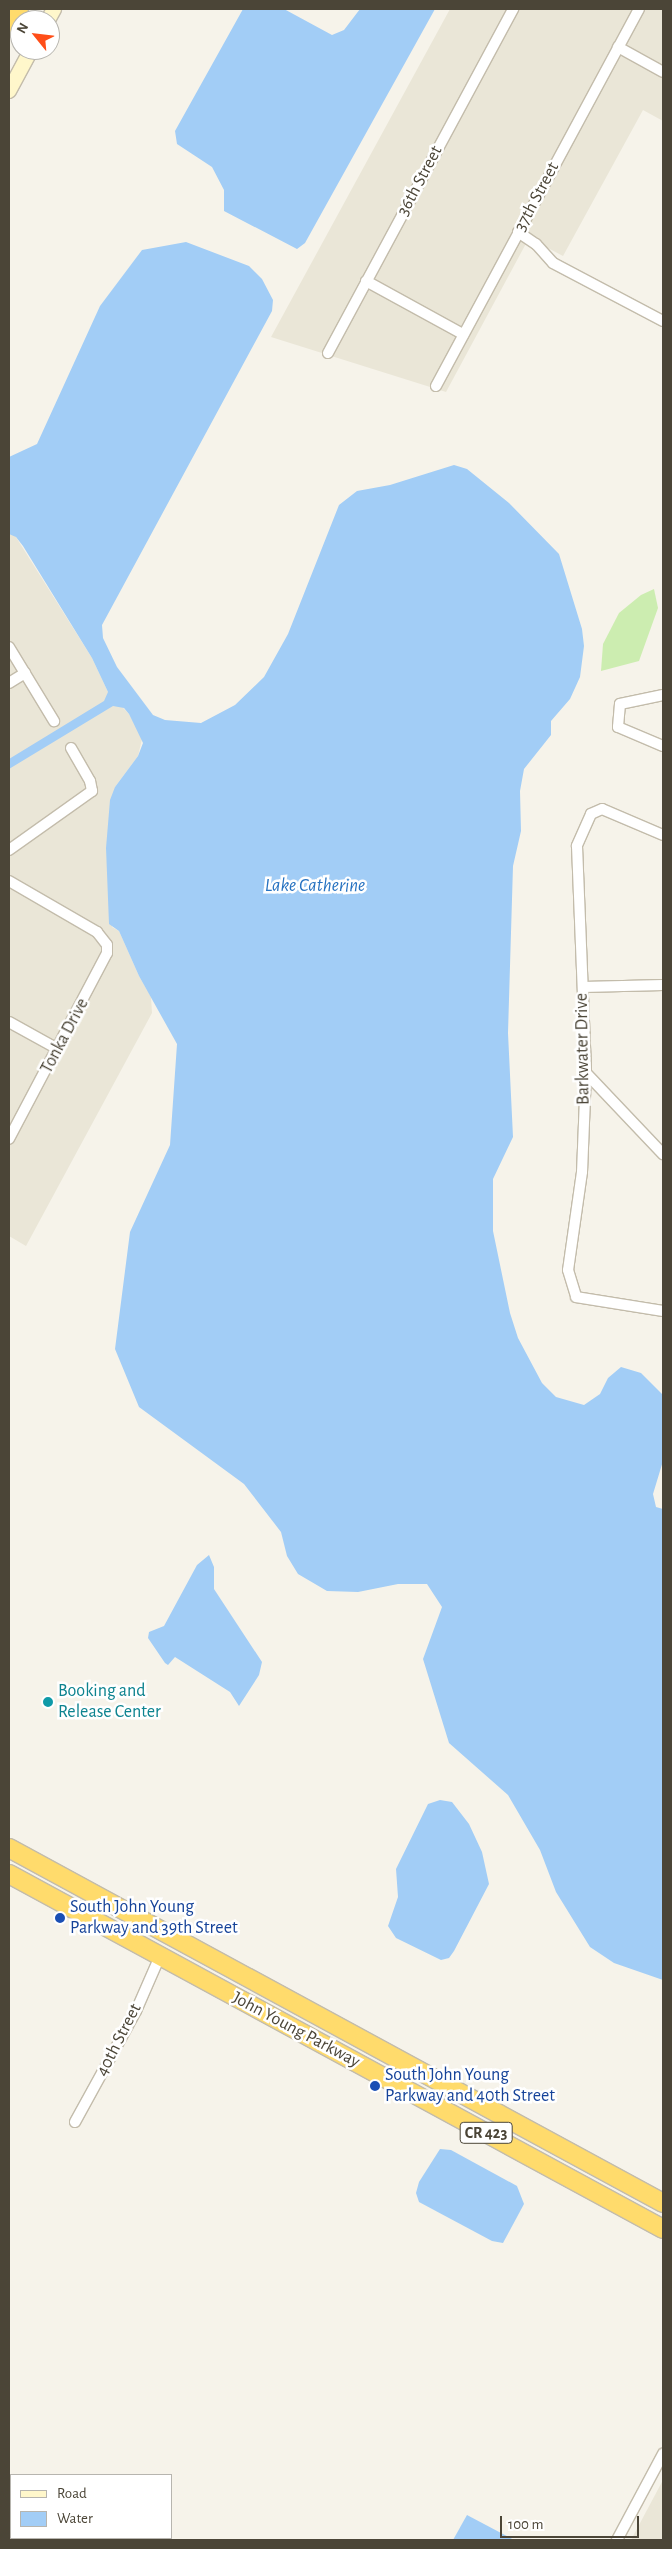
<!DOCTYPE html>
<style>
body{margin:0}
#map{position:relative;width:672px;height:2549px;overflow:hidden;background:#f6f3ea;font-family:"Alegreya Sans",sans-serif}
div>[style]{position:absolute}
[style*='--x']{left:calc(var(--x)*1px);top:calc(var(--y)*1px);width:calc(var(--w)*1px);rotate:calc(var(--a)*1deg)}
.residential>*{inset:0;background:#eae6d7}
.green>*{inset:0;background:#ccedb0}
.water>*{inset:0;background:#a2cdf6}
.roads{filter:drop-shadow(1px 0 #c3bcab) drop-shadow(-1px 0 #c3bcab) drop-shadow(0 1px #c3bcab) drop-shadow(0 -1px #c3bcab)}
.street>*{height:10px;margin:-5px;padding:0 5px;transform-origin:5px;border-radius:5px;background:#fff}
.secondary>*{height:14px;margin:-7px;padding:0 7px;transform-origin:7px;border-radius:7px;background:#fff7cb}
.highway>*{height:18px;margin:-9px;padding:0 9px;transform-origin:9px;border-radius:9px;background:#ffdb6c}
.dots>*{width:14px;height:14px;translate:-50% -50%;box-sizing:border-box;border:2px solid #fff;border-radius:50%}
span{translate:-50% -50%;white-space:nowrap;text-align:center;line-height:1.15;-webkit-text-stroke:5px #fff;paint-order:stroke}
.shield-label span{padding:1px 4px;background:#fff;border:1px solid;border-radius:4px;-webkit-text-stroke-width:0}
.shield-label{font-size:16px;color:#4b4537;font-weight:700}
.street-label{font-size:18px;color:#4b4537}
.culture-label{font-size:18px;color:#0d838f}
.left{translate:0 -50%;text-align:left}
.transit-label{font-size:18px;color:#164399}
.water-label{font-size:19px;color:#2672c1;font-style:italic}
.frame{position:absolute;inset:0;border:10px solid #4b4537;pointer-events:none}
.legend{position:absolute;left:10px;top:2474px;width:162px;height:65px;box-sizing:border-box;background:#fff;border:1px solid #b7b5af;margin:0;padding:6px 9px;list-style:none;font-size:15px;color:#4b4537}
.legend li{display:flex;align-items:center;gap:10px;height:25px}
.legend b{width:25px;border:1px solid #b7b5af}
.north{position:absolute;left:10px;top:10px;width:50px;height:50px;box-sizing:border-box;background:#fff;border:1px solid #b7b5af;border-radius:50%;rotate:299deg;font-size:14px;font-weight:700;line-height:20px;text-align:center;color:#4b4537}
.north::after{content:'';display:block;margin:auto;width:18px;height:22px;background:#ff4e18;clip-path:polygon(50% 0,100% 100%,50% 72%,0 100%)}
.scale{position:absolute;left:500px;top:2516px;width:139px;height:22px;box-sizing:border-box;border:2px solid #4b4537;border-top:0;padding-left:6px;font-size:15px;line-height:18px;white-space:nowrap;color:#4b4537;-webkit-text-stroke:4px #fff;paint-order:stroke}
</style>
<div id="map">
<div class="residential">
<i style="clip-path:polygon(450px 9px,663px 9px,663px 121px,643px 110px,563px 256px,529px 238px,446px 392px,271px 337px)"></i>
<i style="clip-path:polygon(9px 526px,92px 658px,108px 692px,129px 714px,142px 739px,138px 756px,115px 787px,112px 927px,119px 931px,139px 976px,151px 997px,152px 1013px,26px 1246px,9px 1236px)"></i>
<i style="clip-path:polygon(663px 2480px,663px 2540px,631px 2540px)"></i>
</div>
<div class="green">
<i style="clip-path:polygon(654px 589px,658px 608px,639px 661px,601px 671px,603px 644px,619px 613px,641px 595px)"></i>
</div>
<div class="water">
<i style="clip-path:polygon(243px 9px,284px 9px,332px 35px,344px 30px,360px 9px,435px 9px,305px 243px,297px 249px,224px 211px,224px 190px,212px 167px,177px 144px,175px 131px)"></i>
<i style="clip-path:polygon(186px 242px,249px 266px,262px 279px,273px 300px,272px 311px,102px 625px,103px 638px,117px 667px,153px 715px,165px 720px,201px 723px,235px 705px,264px 677px,288px 634px,339px 505px,357px 491px,390px 485px,454px 465px,467px 469px,509px 503px,559px 554px,582px 629px,584px 646px,580px 677px,570px 699px,551px 721px,551px 735px,524px 769px,520px 791px,521px 831px,513px 866px,508px 1033px,513px 1137px,493px 1179px,493px 1231px,510px 1313px,518px 1338px,542px 1383px,556px 1397px,584px 1405px,600px 1394px,608px 1378px,621px 1367px,641px 1373px,663px 1395px,663px 1461px,653px 1494px,656px 1507px,663px 1509px,663px 1980px,614px 1963px,590px 1947px,556px 1892px,540px 1850px,508px 1795px,449px 1743px,423px 1659px,442px 1607px,427px 1584px,398px 1584px,358px 1592px,327px 1591px,298px 1574px,287px 1556px,281px 1532px,244px 1484px,139px 1407px,115px 1349px,130px 1232px,170px 1145px,177px 1044px,139px 976px,119px 931px,109px 924px,106px 848px,110px 800px,115px 787px,138px 756px,143px 743px,129px 714px,124px 708px,113px 706px,9px 769px,9px 759px,104px 701px,108px 692px,92px 658px,23px 546px,16px 537px,9px 534px,9px 457px,37px 444px,100px 306px,142px 250px)"></i>
<i style="clip-path:polygon(209px 1555px,214px 1567px,214px 1589px,262px 1662px,259px 1675px,239px 1706px,230px 1692px,175px 1657px,168px 1665px,165px 1663px,148px 1638px,149px 1632px,164px 1626px,197px 1565px)"></i>
<i style="clip-path:polygon(440px 1800px,452px 1802px,469px 1824px,482px 1852px,489px 1884px,454px 1951px,449px 1958px,441px 1960px,396px 1938px,388px 1926px,398px 1897px,396px 1869px,428px 1804px)"></i>
<i style="clip-path:polygon(440px 2149px,451px 2150px,517px 2186px,524px 2204px,503px 2243px,492px 2241px,419px 2202px,416px 2193px,419px 2182px)"></i>
<i style="clip-path:polygon(467px 2515px,514px 2540px,453px 2540px)"></i>
</div>
<div class="roads">
<div class="street">
<i style="--x:618;--y:47;--w:51;--a:29.1"></i>
<i style="--x:518;--y:232;--w:22;--a:34"></i>
<i style="--x:536;--y:244;--w:25;--a:48"></i>
<i style="--x:553;--y:263;--w:124;--a:27.8"></i>
<i style="--x:366;--y:281;--w:111;--a:28.7"></i>
<i style="--x:328;--y:353;--w:391;--a:-61.7"></i>
<i style="--x:436;--y:386;--w:428;--a:-61.7"></i>
<i style="--x:9;--y:647;--w:87;--a:58.7"></i>
<i style="--x:9;--y:683;--w:19;--a:-32"></i>
<i style="--x:663;--y:695;--w:44;--a:168.2"></i>
<i style="--x:620;--y:704;--w:23;--a:95"></i>
<i style="--x:618;--y:727;--w:49;--a:22.9"></i>
<i style="--x:663;--y:835;--w:66;--a:-156.9"></i>
<i style="--x:602;--y:809;--w:12;--a:156"></i>
<i style="--x:591;--y:814;--w:35;--a:114"></i>
<i style="--x:577;--y:846;--w:227;--a:87.7"></i>
<i style="--x:586;--y:1073;--w:99;--a:92.3"></i>
<i style="--x:582;--y:1172;--w:99;--a:98.1"></i>
<i style="--x:568;--y:1270;--w:28;--a:73"></i>
<i style="--x:576;--y:1297;--w:88;--a:9.1"></i>
<i style="--x:9;--y:850;--w:102;--a:-35.4"></i>
<i style="--x:92;--y:791;--w:10;--a:-101"></i>
<i style="--x:90;--y:781;--w:38;--a:-120"></i>
<i style="--x:9;--y:881;--w:102;--a:30.1"></i>
<i style="--x:97;--y:932;--w:16;--a:52"></i>
<i style="--x:107;--y:945;--w:8;--a:90"></i>
<i style="--x:107;--y:953;--w:210;--a:117.8"></i>
<i style="--x:583;--y:987;--w:80;--a:-1.4"></i>
<i style="--x:9;--y:1022;--w:56;--a:28.9"></i>
<i style="--x:586;--y:1073;--w:112;--a:46.5"></i>
<i style="--x:75;--y:2122;--w:127;--a:-61.2"></i>
<i style="--x:136;--y:2011;--w:60;--a:-66.4"></i>
<i style="--x:617;--y:2540;--w:98;--a:-61.9"></i>
</div>
<div class="secondary">
<i style="--x:48;--y:20;--w:13;--a:-61"></i>
<i style="--x:9;--y:91;--w:47;--a:-61.8"></i>
</div>
<div class="highway">
<i style="--x:9;--y:28;--w:21;--a:-62"></i>
<i style="--x:9;--y:1848;--w:744;--a:28.49"></i>
<i style="--x:9;--y:1874;--w:744;--a:28.49"></i>
</div>
</div>
<div class="dots">
<i style="left:48px;top:1702px;background:#0f9aa8"></i>
<i style="left:60px;top:1918px;background:#1a4fb4"></i>
<i style="left:375px;top:2086px;background:#1a4fb4"></i>
</div>
<div class="shield-label">
<span style="left:486px;top:2133px">CR 423</span>
</div>
<div class="street-label">
<span style="left:420px;top:181px;rotate:-62deg">36th Street</span>
<span style="left:537px;top:197px;rotate:-62deg">37th Street</span>
<span style="left:65px;top:1036px;rotate:-62deg">Tonka Drive</span>
<span style="left:583px;top:1049px;rotate:-91deg">Barkwater Drive</span>
<span style="left:296px;top:2030px;rotate:28deg">John Young Parkway</span>
<span style="left:119px;top:2040px;rotate:-63deg">40th Street</span>
</div>
<div class="culture-label">
<span class="left" style="left:58px;top:1702px">Booking and<br>Release Center</span>
</div>
<div class="transit-label">
<span class="left" style="left:70px;top:1918px">South John Young<br>Parkway and 39th Street</span>
<span class="left" style="left:385px;top:2086px">South John Young<br>Parkway and 40th Street</span>
</div>
<div class="water-label">
<span style="left:315px;top:886px">Lake Catherine</span>
</div>
<div class="frame"></div>
<ul class="legend">
<li><b style="height:6px;background:#fff7cb"></b>Road</li>
<li><b style="height:14px;background:#a2cdf6"></b>Water</li>
</ul>
<div class="north">N</div>
<div class="scale">100 m</div>
</div>
